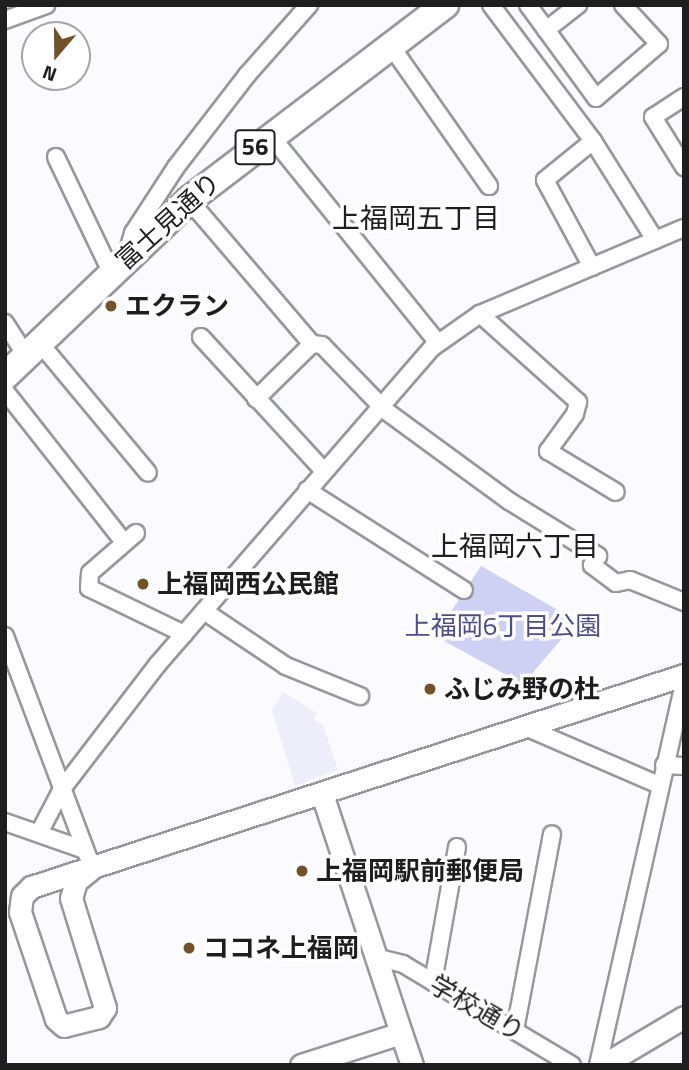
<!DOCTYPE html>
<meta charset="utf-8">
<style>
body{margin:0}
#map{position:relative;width:689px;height:1070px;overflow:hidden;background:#fbfbff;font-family:"Titillium Web","Noto Sans JP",sans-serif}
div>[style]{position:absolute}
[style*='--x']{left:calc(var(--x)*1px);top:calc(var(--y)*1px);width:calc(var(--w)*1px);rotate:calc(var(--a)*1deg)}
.built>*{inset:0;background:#edeef9}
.green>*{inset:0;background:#ced1f3}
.roads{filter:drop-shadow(2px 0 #97989b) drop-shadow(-2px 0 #97989b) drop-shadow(0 2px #97989b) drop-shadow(0 -2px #97989b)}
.minor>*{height:16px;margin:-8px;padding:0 8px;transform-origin:8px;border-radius:8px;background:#fff}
.tertiary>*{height:21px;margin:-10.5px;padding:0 10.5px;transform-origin:10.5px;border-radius:10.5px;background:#fff}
.primary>*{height:26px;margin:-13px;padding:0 13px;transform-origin:13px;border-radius:13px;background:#fff}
.dots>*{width:19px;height:19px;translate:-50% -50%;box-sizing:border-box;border:4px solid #fff;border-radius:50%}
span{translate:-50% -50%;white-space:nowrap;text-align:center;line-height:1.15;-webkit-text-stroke:7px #fff;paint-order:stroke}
.shield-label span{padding:2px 5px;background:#fff;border:2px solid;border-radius:5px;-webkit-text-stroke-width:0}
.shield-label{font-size:24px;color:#1e1e1f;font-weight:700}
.street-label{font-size:26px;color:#1e1e1f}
.poi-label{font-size:26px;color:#1e1e1f;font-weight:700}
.left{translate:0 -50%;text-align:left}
.park-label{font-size:26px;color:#4d4d8b}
.neighbourhood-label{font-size:28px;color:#1e1e1f}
.frame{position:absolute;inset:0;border:7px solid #1e1e1f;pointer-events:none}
.north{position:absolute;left:21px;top:21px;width:70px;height:70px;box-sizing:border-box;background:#fff;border:2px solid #a5a5a5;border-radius:50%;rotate:200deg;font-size:19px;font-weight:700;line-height:28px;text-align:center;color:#1e1e1f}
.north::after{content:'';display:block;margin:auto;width:24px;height:32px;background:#725228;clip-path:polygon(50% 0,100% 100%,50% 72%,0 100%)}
</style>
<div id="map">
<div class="built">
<i style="clip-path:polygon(283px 692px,317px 713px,313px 719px,323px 725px,338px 770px,295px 786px,272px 710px)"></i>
</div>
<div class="green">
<i style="clip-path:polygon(481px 566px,577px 621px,523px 684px,435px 636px)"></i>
</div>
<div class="roads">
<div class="minor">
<i style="--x:491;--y:5;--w:170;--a:53.1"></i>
<i style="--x:593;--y:141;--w:117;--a:57.9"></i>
<i style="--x:528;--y:5;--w:115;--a:53.8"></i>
<i style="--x:596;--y:98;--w:83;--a:-40.6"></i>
<i style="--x:659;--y:44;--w:53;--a:-132.7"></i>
<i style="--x:5;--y:20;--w:44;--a:-20.1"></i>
<i style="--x:546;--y:30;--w:41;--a:-38"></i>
<i style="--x:391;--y:46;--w:171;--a:55"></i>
<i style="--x:684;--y:97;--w:37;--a:147"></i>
<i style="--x:653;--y:117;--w:59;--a:58.2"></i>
<i style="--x:271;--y:136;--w:266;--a:51.1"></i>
<i style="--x:56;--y:157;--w:127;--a:64.4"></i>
<i style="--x:189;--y:200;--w:189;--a:49.5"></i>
<i style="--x:127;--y:254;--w:22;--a:-74"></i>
<i style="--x:133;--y:233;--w:79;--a:-56.9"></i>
<i style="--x:176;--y:167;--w:116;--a:-52.3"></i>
<i style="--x:247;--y:75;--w:94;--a:-48.5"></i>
<i style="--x:592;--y:267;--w:99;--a:-118.4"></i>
<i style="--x:545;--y:180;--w:62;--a:-39.1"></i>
<i style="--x:480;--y:314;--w:132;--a:41.9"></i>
<i style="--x:578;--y:402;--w:12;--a:104"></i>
<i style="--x:575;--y:414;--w:46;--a:126.1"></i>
<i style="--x:548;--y:451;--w:79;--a:31.1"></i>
<i style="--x:5;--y:323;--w:37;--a:57"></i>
<i style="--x:201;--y:337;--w:182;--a:47.5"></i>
<i style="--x:39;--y:342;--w:170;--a:50.2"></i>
<i style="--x:5;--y:391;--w:192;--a:51.8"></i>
<i style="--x:256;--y:399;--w:78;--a:-44.5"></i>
<i style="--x:312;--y:344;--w:10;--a:6"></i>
<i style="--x:322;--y:345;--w:92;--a:45.9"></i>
<i style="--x:386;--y:411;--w:152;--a:36.2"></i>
<i style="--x:509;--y:501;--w:105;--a:31.7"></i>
<i style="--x:598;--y:556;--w:11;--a:124"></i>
<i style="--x:592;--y:565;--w:30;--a:37"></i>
<i style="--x:616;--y:583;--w:14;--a:-12"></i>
<i style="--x:630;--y:580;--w:58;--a:22.2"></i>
<i style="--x:307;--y:490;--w:186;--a:32.5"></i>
<i style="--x:136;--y:533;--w:61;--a:139"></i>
<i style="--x:90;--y:573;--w:15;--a:94"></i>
<i style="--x:89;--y:588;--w:106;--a:25.8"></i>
<i style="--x:204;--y:611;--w:99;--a:33.9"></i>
<i style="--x:286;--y:666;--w:80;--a:22.1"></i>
<i style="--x:5;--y:636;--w:248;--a:69.4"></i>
<i style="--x:525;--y:727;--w:146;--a:23.4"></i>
<i style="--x:664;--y:765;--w:20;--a:3"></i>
<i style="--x:5;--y:822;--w:85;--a:19.3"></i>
<i style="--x:39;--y:833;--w:50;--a:-62.4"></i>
<i style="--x:62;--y:789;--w:158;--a:-52.5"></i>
<i style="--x:158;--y:664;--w:420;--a:-49.1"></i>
<i style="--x:433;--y:347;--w:57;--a:-35.1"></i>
<i style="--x:480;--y:314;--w:221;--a:-22.9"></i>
<i style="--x:379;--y:958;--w:25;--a:14"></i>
<i style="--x:403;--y:964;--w:197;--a:30.9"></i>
<i style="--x:433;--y:982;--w:137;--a:-79.9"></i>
<i style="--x:515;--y:1030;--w:199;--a:-79.3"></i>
<i style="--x:598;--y:1065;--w:393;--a:-77.3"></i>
</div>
<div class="tertiary">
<i style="--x:322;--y:794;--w:252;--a:71.7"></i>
<i style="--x:92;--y:868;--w:21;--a:141"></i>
<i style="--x:76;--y:881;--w:18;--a:106"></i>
<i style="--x:71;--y:898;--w:115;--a:72.8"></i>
<i style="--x:105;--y:1008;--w:11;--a:124"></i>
<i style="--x:99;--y:1017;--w:36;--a:166"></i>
<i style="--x:64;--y:1026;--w:11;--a:-139"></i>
<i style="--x:56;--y:1019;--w:113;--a:-108.6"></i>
<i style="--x:20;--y:912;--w:16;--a:-83"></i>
<i style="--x:22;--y:896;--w:13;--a:-45"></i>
<i style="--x:31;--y:887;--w:687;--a:-17.99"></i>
<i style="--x:301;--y:1065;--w:105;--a:-17.7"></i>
<i style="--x:401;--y:1033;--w:34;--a:71"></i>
<i style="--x:603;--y:1065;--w:94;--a:-30.7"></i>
</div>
<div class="primary">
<i style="--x:5;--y:376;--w:255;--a:-43.7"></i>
<i style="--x:189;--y:200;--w:322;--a:-37.3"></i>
</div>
</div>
<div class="dots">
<i style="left:111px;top:306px;background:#725228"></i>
<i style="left:143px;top:584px;background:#725228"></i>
<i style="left:430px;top:689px;background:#725228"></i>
<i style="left:302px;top:871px;background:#725228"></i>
<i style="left:189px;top:948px;background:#725228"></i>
</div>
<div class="shield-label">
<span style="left:255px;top:147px">56</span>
</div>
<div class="street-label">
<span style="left:168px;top:221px;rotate:-42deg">富士見通り</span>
<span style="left:477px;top:1008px;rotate:30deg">学校通り</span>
</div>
<div class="poi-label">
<span class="left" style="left:125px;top:306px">エクラン</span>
<span class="left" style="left:157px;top:584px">上福岡西公民館</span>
<span class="left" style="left:444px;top:689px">ふじみ野の杜</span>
<span class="left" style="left:316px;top:871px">上福岡駅前郵便局</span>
<span class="left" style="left:203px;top:948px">ココネ上福岡</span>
</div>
<div class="park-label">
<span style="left:503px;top:626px">上福岡6丁目公園</span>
</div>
<div class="neighbourhood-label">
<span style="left:416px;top:218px">上福岡五丁目</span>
<span style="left:515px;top:546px">上福岡六丁目</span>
</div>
<div class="frame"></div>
<div class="north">N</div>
</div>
